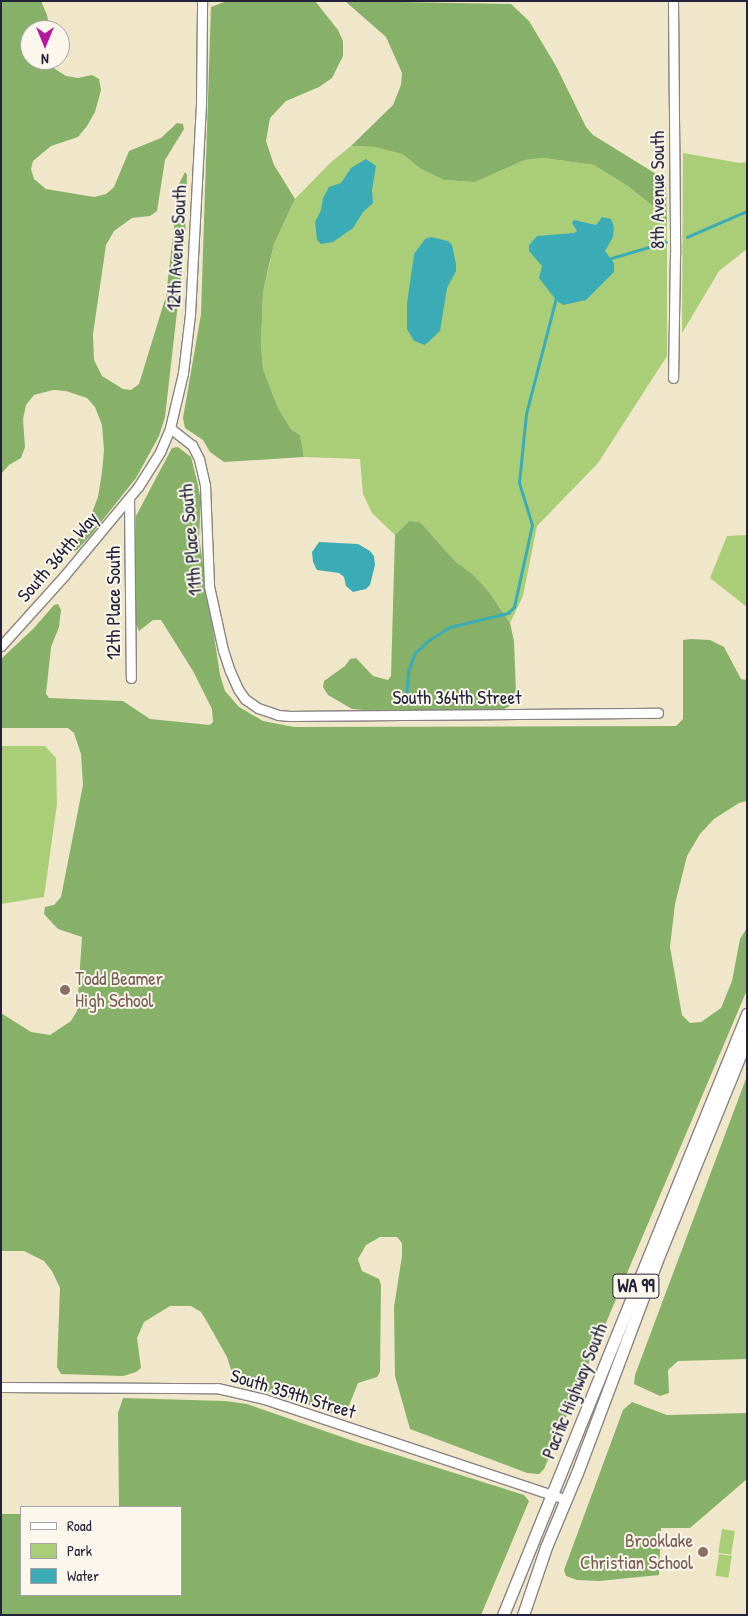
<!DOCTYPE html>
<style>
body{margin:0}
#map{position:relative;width:748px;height:1616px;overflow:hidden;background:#f0e6ca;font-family:"Patrick Hand",sans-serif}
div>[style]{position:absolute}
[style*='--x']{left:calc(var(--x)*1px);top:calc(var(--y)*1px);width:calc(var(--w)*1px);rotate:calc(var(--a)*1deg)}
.green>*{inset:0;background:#aace77;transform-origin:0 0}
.forest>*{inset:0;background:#87b168}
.water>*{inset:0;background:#3bacb6}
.stream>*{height:2.5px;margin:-1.25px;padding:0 1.25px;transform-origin:1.25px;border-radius:1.25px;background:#3bacb6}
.roads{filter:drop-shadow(1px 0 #898482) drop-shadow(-1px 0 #898482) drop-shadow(0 1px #898482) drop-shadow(0 -1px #898482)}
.minor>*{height:9px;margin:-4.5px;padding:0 4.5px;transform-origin:4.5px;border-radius:4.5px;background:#fff}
.major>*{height:11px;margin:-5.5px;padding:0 5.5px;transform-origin:5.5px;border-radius:5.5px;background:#fff}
.dots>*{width:14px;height:14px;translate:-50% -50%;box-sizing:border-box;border:2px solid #fbf7ec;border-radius:50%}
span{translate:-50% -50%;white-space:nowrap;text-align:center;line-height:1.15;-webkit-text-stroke:4px #fbf7ec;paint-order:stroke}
.shield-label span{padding:1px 4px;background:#fbf7ec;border:1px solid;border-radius:4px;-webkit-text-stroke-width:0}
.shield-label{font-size:18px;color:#22223b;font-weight:700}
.street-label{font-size:19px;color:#22223b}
.education-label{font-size:19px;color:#785e54}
.left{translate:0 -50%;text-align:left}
.right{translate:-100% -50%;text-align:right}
.frame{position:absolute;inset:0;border:2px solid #22223b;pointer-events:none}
.legend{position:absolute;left:20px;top:1506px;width:162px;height:90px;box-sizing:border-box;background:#fbf7ec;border:1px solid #a4a2a5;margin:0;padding:6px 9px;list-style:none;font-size:15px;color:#22223b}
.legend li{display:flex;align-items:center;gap:10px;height:25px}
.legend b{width:25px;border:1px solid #a4a2a5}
.north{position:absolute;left:20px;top:20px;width:50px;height:50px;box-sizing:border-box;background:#fbf7ec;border:1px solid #a4a2a5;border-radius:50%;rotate:180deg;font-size:14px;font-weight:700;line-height:20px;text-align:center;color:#22223b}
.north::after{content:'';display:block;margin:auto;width:18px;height:22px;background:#b5179e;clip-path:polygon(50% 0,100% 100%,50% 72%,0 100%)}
</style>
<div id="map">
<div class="green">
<i style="clip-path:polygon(351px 146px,374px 147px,402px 154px,421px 169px,444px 180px,475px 182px,525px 160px,544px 158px,594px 165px,629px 187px,654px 207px,667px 223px,667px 356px,598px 463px,537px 526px,523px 596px,510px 623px,489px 592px,456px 562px,420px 522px,409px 521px,395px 535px,372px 513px,363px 494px,360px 459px,304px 457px,300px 435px,291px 429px,278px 408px,263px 369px,261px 343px,263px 293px,274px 244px,295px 199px,330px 163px)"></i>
<i style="clip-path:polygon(683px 153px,740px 163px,747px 162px,747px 249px,719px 271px,682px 333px)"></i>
<i style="clip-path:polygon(747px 535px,747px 607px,710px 578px,727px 536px)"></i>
<i style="clip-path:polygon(1px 746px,45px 746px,56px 758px,57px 804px,44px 897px,1px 904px)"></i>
<i style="left:722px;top:1529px;width:13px;height:24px;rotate:9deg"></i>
<i style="left:719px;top:1554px;width:13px;height:22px;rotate:9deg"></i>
</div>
<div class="forest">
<i style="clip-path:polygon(1px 1px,41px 1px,47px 15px,50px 30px,30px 30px,30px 60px,51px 60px,55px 69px,66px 76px,78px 78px,92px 75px,99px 79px,101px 90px,95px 112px,87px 126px,78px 137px,51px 146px,33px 161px,31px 169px,34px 179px,46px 189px,94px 197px,106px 194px,114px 187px,129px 151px,161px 138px,177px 123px,183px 124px,184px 129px,165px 160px,157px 211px,150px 216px,132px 218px,114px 231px,106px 245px,93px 334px,94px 360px,102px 376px,123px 389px,131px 390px,139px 384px,166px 296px,179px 184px,185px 172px,187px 175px,185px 242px,165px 417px,159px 436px,136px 478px,90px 536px,77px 550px,70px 552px,88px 523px,98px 497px,102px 472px,104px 450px,102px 425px,95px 407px,87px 398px,66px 391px,53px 390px,34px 395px,26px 405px,23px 419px,25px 447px,21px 458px,9px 465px,1px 474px)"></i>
<i style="clip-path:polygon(227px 1px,315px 1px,338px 30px,343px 41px,343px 56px,332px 78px,319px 87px,286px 101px,270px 118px,266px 141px,274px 165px,295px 199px,274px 244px,268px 269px,263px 293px,261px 343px,263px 369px,278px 408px,291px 429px,300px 435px,304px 457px,224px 462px,210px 452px,203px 440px,185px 428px,183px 418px,201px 314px,211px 7px)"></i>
<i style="clip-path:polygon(345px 1px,511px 4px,529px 21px,556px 66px,586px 127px,593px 135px,661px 177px,666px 183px,667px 223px,654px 207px,629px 187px,594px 165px,544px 158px,525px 160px,475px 182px,444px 180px,421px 169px,402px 154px,374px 147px,351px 146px,393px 105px,401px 85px,402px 73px,386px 37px)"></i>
<i style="clip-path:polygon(178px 447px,191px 457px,197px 481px,201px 501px,199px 537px,220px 675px,225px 691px,239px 707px,263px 721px,294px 727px,676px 726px,683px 719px,683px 640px,691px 639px,710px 640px,724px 647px,741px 679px,747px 680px,747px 801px,739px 803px,714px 819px,700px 834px,687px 856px,675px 904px,670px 947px,682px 1015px,690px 1023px,701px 1022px,721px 1008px,732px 981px,740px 939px,747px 928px,747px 990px,544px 1469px,539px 1474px,527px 1473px,410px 1429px,395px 1376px,394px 1307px,402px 1256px,402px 1243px,397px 1237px,380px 1237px,366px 1245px,358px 1259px,362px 1271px,379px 1279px,381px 1285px,380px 1372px,377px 1377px,358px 1383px,348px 1408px,342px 1416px,274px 1393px,241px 1385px,234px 1379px,227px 1357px,206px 1320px,201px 1312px,191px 1306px,170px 1306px,144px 1322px,137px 1338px,141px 1368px,136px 1372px,123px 1376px,61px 1374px,57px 1367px,60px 1288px,52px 1271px,44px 1261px,24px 1251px,1px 1251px,1px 1013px,31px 1032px,50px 1035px,71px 1021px,77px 1011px,82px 937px,58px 929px,44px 914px,45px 907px,54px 905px,61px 897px,83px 785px,81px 754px,74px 733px,68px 728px,1px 728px,1px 659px,34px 628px,54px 605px,58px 604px,61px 610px,59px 627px,51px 647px,46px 694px,49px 698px,123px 701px,150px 719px,210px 725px,213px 722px,212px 709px,193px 671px,161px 620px,153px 620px,139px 631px,136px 624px,136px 516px,172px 448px)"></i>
<i style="clip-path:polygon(409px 521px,420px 522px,456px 562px,472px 574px,489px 592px,510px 623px,514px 641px,516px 693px,512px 705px,502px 710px,376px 711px,352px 709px,328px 695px,323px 687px,324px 681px,345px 666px,350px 659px,356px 658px,373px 676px,388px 680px,391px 676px,395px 535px)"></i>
<i style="clip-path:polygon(747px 1076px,747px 1359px,678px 1361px,668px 1370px,669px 1393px,660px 1396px,634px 1384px,635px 1375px)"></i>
<i style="clip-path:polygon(123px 1398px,225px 1401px,247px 1404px,362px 1444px,524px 1495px,529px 1501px,481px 1615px,1px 1615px,1px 1514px,21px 1514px,21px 1595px,181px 1595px,181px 1507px,119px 1507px,118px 1413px)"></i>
<i style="clip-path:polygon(632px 1402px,667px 1415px,747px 1413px,747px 1479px,690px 1528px,661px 1528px,659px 1575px,599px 1581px,577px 1580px,566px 1576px,564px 1570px,623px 1410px)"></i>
</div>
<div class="water">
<i style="clip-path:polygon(366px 159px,376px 166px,372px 190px,373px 203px,363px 212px,353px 228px,333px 242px,321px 244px,317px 240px,315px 222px,321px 210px,323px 198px,329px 187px,341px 183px,351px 168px)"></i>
<i style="clip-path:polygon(602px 217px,611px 219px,614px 227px,613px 237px,605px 251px,614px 263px,614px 272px,586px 300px,563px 305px,556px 300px,539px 278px,542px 266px,529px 251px,529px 245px,537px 236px,574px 233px,577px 231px,572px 223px,574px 220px,596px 225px)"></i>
<i style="clip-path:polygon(431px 237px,448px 241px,452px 245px,456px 264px,456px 271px,447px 288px,440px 331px,425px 345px,414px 341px,407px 329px,407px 304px,414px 254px,425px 239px)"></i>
<i style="clip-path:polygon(319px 542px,358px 544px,370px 551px,374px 556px,375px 565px,370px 585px,366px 589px,353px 592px,346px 586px,344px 577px,339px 573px,317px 570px,313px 562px,312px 552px)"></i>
</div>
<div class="stream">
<i style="--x:687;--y:237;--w:65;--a:-23.4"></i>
<i style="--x:608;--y:259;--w:60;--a:-16.3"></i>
<i style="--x:406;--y:701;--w:29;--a:-86"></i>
<i style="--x:408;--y:672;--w:20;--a:-70"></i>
<i style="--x:415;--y:653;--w:19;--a:-43"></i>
<i style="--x:429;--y:640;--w:25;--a:-32"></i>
<i style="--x:450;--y:627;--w:60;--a:-13.6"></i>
<i style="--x:508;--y:613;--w:8;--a:-45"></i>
<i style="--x:514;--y:607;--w:84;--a:-77.6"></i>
<i style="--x:532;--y:525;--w:44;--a:-107.2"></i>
<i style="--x:519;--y:483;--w:69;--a:-84.2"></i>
<i style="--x:526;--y:414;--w:120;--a:-75.5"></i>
</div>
<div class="roads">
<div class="minor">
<i style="--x:673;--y:1;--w:253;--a:89.5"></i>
<i style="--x:675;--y:254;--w:124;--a:90.9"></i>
<i style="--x:170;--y:428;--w:28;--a:38"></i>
<i style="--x:192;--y:445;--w:16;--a:63"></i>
<i style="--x:199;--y:459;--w:27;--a:77"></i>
<i style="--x:205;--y:485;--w:101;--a:87.7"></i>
<i style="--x:209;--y:586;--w:66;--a:77.7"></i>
<i style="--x:223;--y:650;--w:22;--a:72"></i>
<i style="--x:230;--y:671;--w:20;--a:66"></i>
<i style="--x:238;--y:689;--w:12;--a:55"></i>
<i style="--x:245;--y:699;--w:16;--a:35"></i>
<i style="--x:258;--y:708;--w:21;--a:19"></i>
<i style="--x:278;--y:715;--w:12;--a:5"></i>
<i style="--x:290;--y:716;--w:368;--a:-0.5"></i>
<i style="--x:129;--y:498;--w:180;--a:89.4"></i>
<i style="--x:1;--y:646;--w:94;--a:-48"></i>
<i style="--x:64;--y:576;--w:116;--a:-50.3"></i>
<i style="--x:138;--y:487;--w:41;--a:-57.8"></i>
<i style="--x:160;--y:452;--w:26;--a:-67"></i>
<i style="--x:170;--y:428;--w:57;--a:-76.7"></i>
<i style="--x:183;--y:373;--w:59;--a:-83.2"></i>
<i style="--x:190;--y:314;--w:209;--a:-87"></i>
<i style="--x:201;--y:105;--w:104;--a:-89.4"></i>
<i style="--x:1;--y:1387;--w:216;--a:0.3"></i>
<i style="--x:217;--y:1388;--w:48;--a:13.2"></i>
<i style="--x:264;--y:1399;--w:316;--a:18.4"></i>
</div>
<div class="major">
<i style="--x:503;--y:1615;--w:649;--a:-67.9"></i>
<i style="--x:523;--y:1615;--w:72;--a:-71.3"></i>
<i style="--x:546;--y:1547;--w:80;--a:-67.3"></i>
<i style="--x:577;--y:1473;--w:233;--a:-69.4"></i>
<i style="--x:659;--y:1255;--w:234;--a:-67.9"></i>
</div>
</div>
<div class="dots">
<i style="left:65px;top:990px;background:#8d6e63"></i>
<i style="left:703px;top:1552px;background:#8d6e63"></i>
</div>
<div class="shield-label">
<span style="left:636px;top:1286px">WA 99</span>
</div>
<div class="street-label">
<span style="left:658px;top:190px;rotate:-90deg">8th Avenue South</span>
<span style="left:177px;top:248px;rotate:-87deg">12th Avenue South</span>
<span style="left:191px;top:540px;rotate:-95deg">11th Place South</span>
<span style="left:58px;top:557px;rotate:-49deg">South 364th Way</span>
<span style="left:114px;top:603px;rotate:-90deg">12th Place South</span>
<span style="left:457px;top:698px">South 364th Street</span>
<span style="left:575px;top:1391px;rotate:-68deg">Pacific Highway South</span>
<span style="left:293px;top:1394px;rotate:17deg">South 359th Street</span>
</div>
<div class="education-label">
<span class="left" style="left:75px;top:990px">Todd Beamer<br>High School</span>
<span class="right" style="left:693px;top:1552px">Brooklake<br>Christian School</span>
</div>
<div class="frame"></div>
<ul class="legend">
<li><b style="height:6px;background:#fff"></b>Road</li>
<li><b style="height:14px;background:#aace77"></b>Park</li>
<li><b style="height:14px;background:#3bacb6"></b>Water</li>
</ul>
<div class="north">N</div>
</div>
